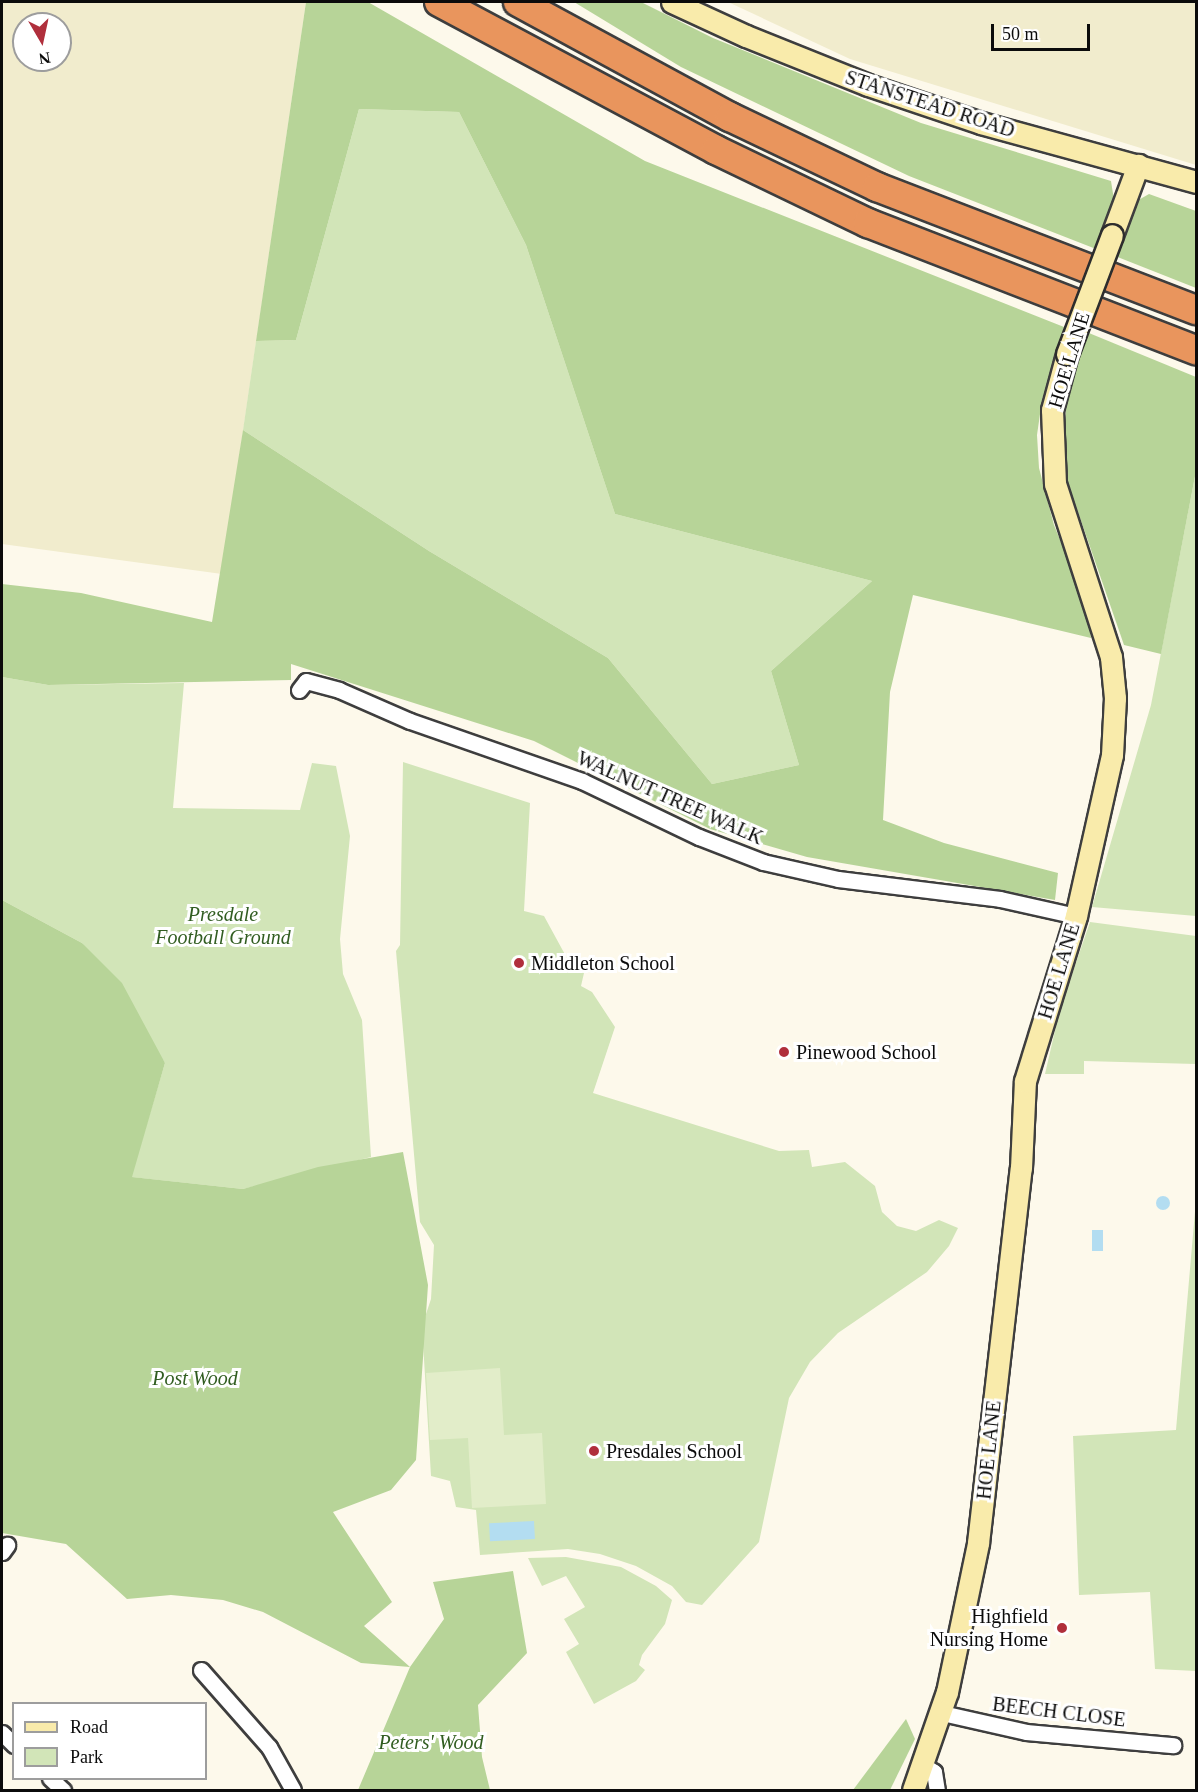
<!DOCTYPE html>
<style>
body{margin:0}
#map{position:relative;width:1198px;height:1792px;overflow:hidden;background:#fdf9eb;font-family:"Times New Roman",serif}
div>[style]{position:absolute}
[style*='--x']{left:calc(var(--x)*1px);top:calc(var(--y)*1px);width:calc(var(--w)*1px);rotate:calc(var(--a)*1deg)}
.farmland>*{inset:0;background:#f1eccd}
.green>*{inset:0;background:#d2e5b8}
.forest>*{inset:0;background:#b7d498}
.pitch>*{inset:0;background:#e2edc9}
.water>*{inset:0;background:#b3ddf1;transform-origin:0 0}
.round{border-radius:50%}
.roads{filter:drop-shadow(2px 0 #3e3e3e) drop-shadow(-2px 0 #3e3e3e) drop-shadow(0 2px #3e3e3e) drop-shadow(0 -2px #3e3e3e)}
.street>*{height:15px;margin:-7.5px;padding:0 7.5px;transform-origin:7.5px;border-radius:7.5px;background:#fff}
.secondary>*{height:21px;margin:-10.5px;padding:0 10.5px;transform-origin:10.5px;border-radius:10.5px;background:#f9ebab}
.highway>*{height:28px;margin:-14px;padding:0 14px;transform-origin:14px;border-radius:14px;background:#e9955d}
.bridges{filter:drop-shadow(2px 0 #2d2d2d) drop-shadow(-2px 0 #2d2d2d) drop-shadow(0 2px #2d2d2d) drop-shadow(0 -2px #2d2d2d)}
.secondary-bridge>*{height:21px;margin:-10.5px;padding:0 10.5px;transform-origin:10.5px;border-radius:10.5px;background:#f9ebab}
.dots>*{width:16px;height:16px;translate:-50% -50%;box-sizing:border-box;border:3px solid #fff;border-radius:50%}
span{translate:-50% -50%;white-space:nowrap;text-align:center;line-height:1.15;-webkit-text-stroke:6px #fff;paint-order:stroke}
.street-label{font-size:20px;color:#0b0b0b}
.park-label{font-size:20px;color:#315d21;font-style:italic}
.poi-label{font-size:20px;color:#0b0b0b}
.left{translate:0 -50%;text-align:left}
.right{translate:-100% -50%;text-align:right}
.frame{position:absolute;inset:0;border:3px solid #0b0b0b;pointer-events:none}
.legend{position:absolute;left:12px;top:1702px;width:195px;height:78px;box-sizing:border-box;background:#fff;border:2px solid #9d9d9d;margin:0;padding:8px 10px;list-style:none;font-size:18px;color:#0b0b0b}
.legend li{display:flex;align-items:center;gap:12px;height:30px}
.legend b{width:30px;border:2px solid #9d9d9d}
.north{position:absolute;left:12px;top:12px;width:60px;height:60px;box-sizing:border-box;background:#fff;border:2px solid #9d9d9d;border-radius:50%;rotate:171deg;font-size:16px;font-weight:700;line-height:24px;text-align:center;color:#0b0b0b}
.north::after{content:'';display:block;margin:auto;width:21px;height:27px;background:#b02f3c;clip-path:polygon(50% 0,100% 100%,50% 72%,0 100%)}
.scale{position:absolute;left:991px;top:24px;width:99px;height:27px;box-sizing:border-box;border:3px solid #0b0b0b;border-top:0;padding-left:8px;font-size:18px;line-height:21px;white-space:nowrap;color:#0b0b0b;-webkit-text-stroke:4px #fff;paint-order:stroke}
</style>
<div id="map">
<div class="farmland">
<i style="clip-path:polygon(evenodd,2px 2px,306px 2px,222px 574px,2px 544px,2px 2px,24px 24px,60px 24px,60px 60px,24px 60px,24px 24px)"></i>
<i style="clip-path:polygon(728px 2px,1196px 2px,1196px 165px,850px 59px)"></i>
</div>
<div class="green">
<i style="clip-path:polygon(359px 109px,459px 112px,526px 245px,615px 514px,872px 581px,771px 671px,799px 765px,712px 784px,608px 658px,429px 551px,243px 430px,256px 341px,296px 340px)"></i>
<i style="clip-path:polygon(1196px 471px,1196px 916px,1092px 907px,1151px 705px)"></i>
<i style="clip-path:polygon(2px 677px,48px 685px,184px 683px,173px 808px,300px 810px,312px 763px,336px 766px,350px 836px,340px 939px,343px 974px,362px 1020px,371px 1157px,243px 1189px,131px 1177px,165px 1063px,82px 943px,2px 900px)"></i>
<i style="clip-path:polygon(403px 762px,530px 803px,524px 911px,544px 916px,574px 971px,584px 973px,581px 986px,592px 992px,615px 1027px,593px 1093px,779px 1151px,809px 1150px,812px 1167px,845px 1162px,875px 1186px,882px 1212px,897px 1226px,916px 1231px,939px 1220px,958px 1228px,949px 1246px,927px 1272px,838px 1333px,810px 1362px,789px 1398px,759px 1542px,702px 1605px,686px 1602px,672px 1586px,636px 1566px,600px 1554px,568px 1549px,480px 1555px,476px 1510px,456px 1507px,450px 1481px,431px 1476px,422px 1326px,431px 1299px,434px 1245px,420px 1222px,396px 951px,400px 945px)"></i>
<i style="clip-path:polygon(1090px 922px,1196px 936px,1196px 1064px,1084px 1061px,1084px 1074px,1045px 1074px,1060px 1009px)"></i>
<i style="clip-path:polygon(1196px 1200px,1196px 1671px,1155px 1669px,1150px 1592px,1079px 1595px,1073px 1436px,1176px 1430px)"></i>
<i style="clip-path:polygon(566px 1557px,621px 1567px,656px 1586px,672px 1600px,665px 1624px,642px 1655px,639px 1665px,645px 1670px,636px 1681px,594px 1704px,566px 1652px,579px 1644px,564px 1619px,585px 1607px,566px 1576px,542px 1586px,528px 1558px)"></i>
</div>
<div class="forest">
<i style="clip-path:polygon(306px 2px,368px 2px,645px 161px,1064px 327px,1042px 400px,1037px 435px,1039px 468px,1054px 525px,1088px 609px,1091px 638px,913px 595px,890px 692px,883px 820px,944px 843px,1058px 873px,1055px 900px,807px 857px,710px 829px,534px 741px,291px 664px,291px 680px,48px 685px,2px 677px,2px 584px,81px 593px,212px 622px,243px 430px,429px 551px,608px 658px,712px 784px,799px 765px,771px 671px,872px 581px,615px 514px,526px 245px,459px 112px,359px 109px,296px 340px,256px 341px)"></i>
<i style="clip-path:polygon(574px 2px,641px 2px,713px 38px,921px 123px,1111px 181px,1114px 200px,1096px 249px,909px 176px,681px 67px)"></i>
<i style="clip-path:polygon(1149px 194px,1196px 211px,1196px 288px,1115px 256px,1135px 202px)"></i>
<i style="clip-path:polygon(1084px 331px,1196px 377px,1196px 471px,1161px 654px,1124px 645px,1061px 463px,1069px 379px)"></i>
<i style="clip-path:polygon(2px 900px,82px 943px,122px 983px,165px 1063px,132px 1177px,243px 1189px,318px 1167px,403px 1152px,428px 1285px,416px 1460px,391px 1490px,333px 1512px,392px 1602px,364px 1626px,410px 1667px,444px 1619px,433px 1582px,513px 1571px,527px 1653px,478px 1705px,482px 1757px,490px 1790px,358px 1790px,410px 1667px,361px 1663px,263px 1612px,223px 1600px,171px 1595px,127px 1599px,66px 1544px,2px 1533px)"></i>
<i style="clip-path:polygon(906px 1719px,915px 1739px,890px 1790px,853px 1790px)"></i>
</div>
<div class="pitch">
<i style="clip-path:polygon(500px 1368px,504px 1435px,542px 1433px,546px 1504px,472px 1508px,468px 1438px,430px 1440px,426px 1373px)"></i>
</div>
<div class="water">
<i class="round" style="left:1156px;top:1196px;width:14px;height:14px"></i>
<i style="left:1092px;top:1230px;width:11px;height:21px"></i>
<i style="left:534px;top:1521px;width:18px;height:45px;rotate:87deg"></i>
</div>
<div class="roads">
<div class="street">
<i style="--x:299;--y:690;--w:11;--a:-52"></i>
<i style="--x:306;--y:681;--w:34;--a:15"></i>
<i style="--x:339;--y:690;--w:77;--a:23.6"></i>
<i style="--x:410;--y:721;--w:182;--a:19.2"></i>
<i style="--x:582;--y:781;--w:130;--a:25.6"></i>
<i style="--x:699;--y:837;--w:69;--a:21.3"></i>
<i style="--x:763;--y:862;--w:77;--a:12.8"></i>
<i style="--x:838;--y:879;--w:163;--a:7"></i>
<i style="--x:1000;--y:899;--w:78;--a:12.6"></i>
<i style="--x:2;--y:1552;--w:9;--a:-54"></i>
<i style="--x:201;--y:1670;--w:103;--a:48.6"></i>
<i style="--x:269;--y:1747;--w:49;--a:60.8"></i>
<i style="--x:942;--y:1713;--w:86;--a:12.7"></i>
<i style="--x:1026;--y:1732;--w:148;--a:5.1"></i>
<i style="--x:2;--y:1733;--w:17;--a:45"></i>
<i style="--x:923;--y:1765;--w:13;--a:32"></i>
<i style="--x:934;--y:1772;--w:18;--a:81"></i>
<i style="--x:50;--y:1778;--w:18;--a:43"></i>
</div>
<div class="secondary">
<i style="--x:672;--y:2;--w:81;--a:24.7"></i>
<i style="--x:746;--y:36;--w:131;--a:21.9"></i>
<i style="--x:868;--y:85;--w:119;--a:18.6"></i>
<i style="--x:981;--y:123;--w:223;--a:15.3"></i>
<i style="--x:1112;--y:235;--w:75;--a:-69.6"></i>
<i style="--x:913;--y:1790;--w:104;--a:-70.9"></i>
<i style="--x:947;--y:1692;--w:152;--a:-78.2"></i>
<i style="--x:978;--y:1543;--w:377;--a:-83.5"></i>
<i style="--x:1021;--y:1168;--w:87;--a:-87.4"></i>
<i style="--x:1025;--y:1081;--w:173;--a:-72.8"></i>
<i style="--x:1076;--y:916;--w:165;--a:-77.4"></i>
<i style="--x:1112;--y:755;--w:57;--a:-87"></i>
<i style="--x:1115;--y:698;--w:41;--a:-95.6"></i>
<i style="--x:1111;--y:657;--w:182;--a:-107.9"></i>
<i style="--x:1055;--y:484;--w:74;--a:-92.3"></i>
<i style="--x:1052;--y:410;--w:58;--a:-75"></i>
</div>
<div class="highway">
<i style="--x:439;--y:2;--w:314;--a:28.1"></i>
<i style="--x:716;--y:150;--w:169;--a:25.7"></i>
<i style="--x:868;--y:223;--w:352;--a:21.2"></i>
<i style="--x:518;--y:2;--w:241;--a:28.5"></i>
<i style="--x:730;--y:117;--w:163;--a:25.5"></i>
<i style="--x:877;--y:187;--w:342;--a:21.1"></i>
</div>
</div>
<div class="bridges">
<div class="secondary-bridge">
<i style="--x:1067;--y:354;--w:127;--a:-69.3"></i>
</div>
</div>
<div class="dots">
<i style="left:519px;top:963px;background:#b02f3c"></i>
<i style="left:784px;top:1052px;background:#b02f3c"></i>
<i style="left:594px;top:1451px;background:#b02f3c"></i>
<i style="left:1062px;top:1628px;background:#b02f3c"></i>
</div>
<div class="street-label">
<span style="left:930px;top:104px;rotate:18deg">STANSTEAD ROAD</span>
<span style="left:1069px;top:360px;rotate:-73deg">HOE LANE</span>
<span style="left:670px;top:798px;rotate:24deg">WALNUT TREE WALK</span>
<span style="left:1059px;top:971px;rotate:-73deg">HOE LANE</span>
<span style="left:989px;top:1450px;rotate:-84deg">HOE LANE</span>
<span style="left:1059px;top:1712px;rotate:7deg">BEECH CLOSE</span>
</div>
<div class="park-label">
<span style="left:223px;top:926px">Presdale<br>Football Ground</span>
<span style="left:195px;top:1378px">Post Wood</span>
<span style="left:431px;top:1742px">Peters' Wood</span>
</div>
<div class="poi-label">
<span class="left" style="left:531px;top:963px">Middleton School</span>
<span class="left" style="left:796px;top:1052px">Pinewood School</span>
<span class="left" style="left:606px;top:1451px">Presdales School</span>
<span class="right" style="left:1048px;top:1628px">Highfield<br>Nursing Home</span>
</div>
<div class="frame"></div>
<ul class="legend">
<li><b style="height:8px;background:#f9ebab"></b>Road</li>
<li><b style="height:16px;background:#d2e5b8"></b>Park</li>
</ul>
<div class="north">N</div>
<div class="scale">50 m</div>
</div>
